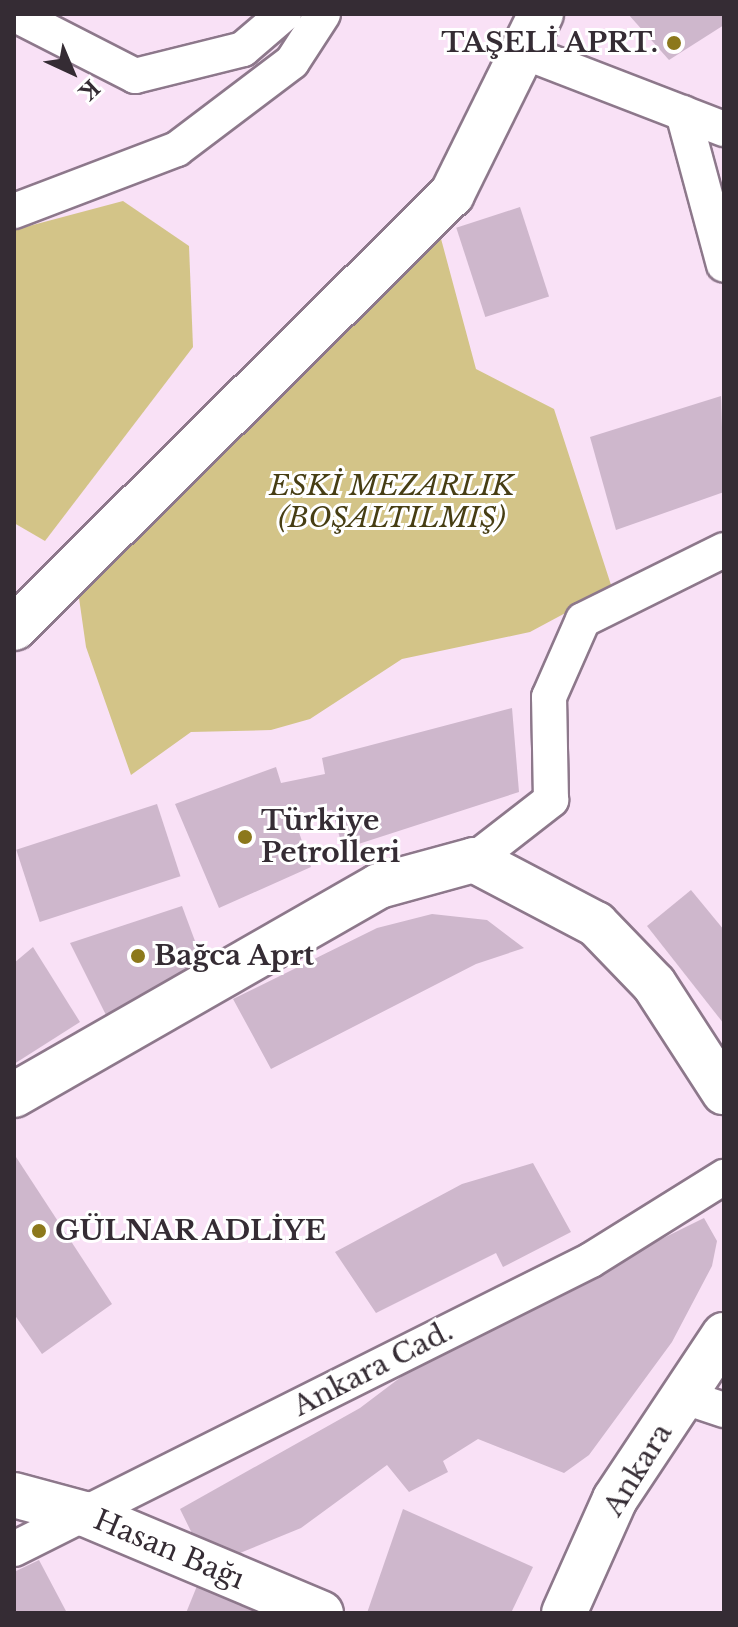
<!DOCTYPE html>
<meta charset="utf-8">
<style>
body{margin:0}
#map{position:relative;width:738px;height:1627px;overflow:hidden;background:#f9e1f6;font-family:"Libre Baskerville",serif}
div>[style]{position:absolute}
[style*='--x']{left:calc(var(--x)*1px);top:calc(var(--y)*1px);width:calc(var(--w)*1px);rotate:calc(var(--a)*1deg)}
.green>*{inset:0;background:#d3c488}
.building>*{inset:0;background:#ceb7cc;transform-origin:0 0}
.roads{filter:drop-shadow(2px 0 #8d788b) drop-shadow(-2px 0 #8d788b) drop-shadow(0 2px #8d788b) drop-shadow(0 -2px #8d788b)}
.street>*{height:34px;margin:-17px;padding:0 17px;transform-origin:17px;border-radius:17px;background:#fff}
.secondary>*{height:44px;margin:-22px;padding:0 22px;transform-origin:22px;border-radius:22px;background:#fff}
.dots>*{width:22px;height:22px;translate:-50% -50%;box-sizing:border-box;border:4px solid #fff;border-radius:50%}
span{translate:-50% -50%;white-space:nowrap;text-align:center;line-height:1.15;-webkit-text-stroke:6px #fff;paint-order:stroke}
.poi-label{font-size:28px;color:#352c34;font-weight:700}
.right{translate:-100% -50%;text-align:right}
.left{translate:0 -50%;text-align:left}
.park-label{font-size:28px;color:#473e14;font-style:italic}
.street-label{font-size:28px;color:#352c34}
.frame{position:absolute;inset:0;border:16px solid #352c34;pointer-events:none}
.north{position:absolute;left:32px;top:32px;width:80px;height:80px;-webkit-text-stroke:6px #fff;paint-order:stroke;rotate:136deg;font-size:22px;font-weight:700;line-height:32px;text-align:center;color:#352c34}
.north::after{content:'';display:block;margin:auto;width:28px;height:36px;background:#352c34;clip-path:polygon(50% 0,100% 100%,50% 72%,0 100%)}
</style>
<div id="map">
<div class="green">
<i style="clip-path:polygon(123px 201px,189px 246px,193px 347px,45px 541px,14px 523px,14px 230px)"></i>
<i style="clip-path:polygon(440px 235px,476px 369px,554px 409px,612px 588px,530px 632px,402px 659px,310px 719px,271px 730px,191px 732px,131px 775px,86px 647px,77px 584px)"></i>
</div>
<div class="building">
<i style="clip-path:polygon(628px 14px,724px 14px,724px 25px,669px 60px)"></i>
<i style="left:520px;top:207px;width:94px;height:67px;rotate:72deg"></i>
<i style="clip-path:polygon(721px 396px,724px 492px,616px 530px,590px 437px)"></i>
<i style="clip-path:polygon(512px 708px,519px 792px,343px 849px,332px 810px,294px 818px,311px 867px,219px 908px,175px 804px,276px 767px,281px 783px,325px 774px,322px 758px)"></i>
<i style="left:157px;top:804px;width:76px;height:148px;rotate:72deg"></i>
<i style="clip-path:polygon(691px 890px,724px 930px,724px 1024px,647px 926px)"></i>
<i style="clip-path:polygon(182px 906px,205px 968px,106px 1015px,70px 943px)"></i>
<i style="clip-path:polygon(432px 914px,487px 920px,524px 948px,476px 964px,271px 1069px,233px 999px,377px 928px)"></i>
<i style="clip-path:polygon(33px 947px,80px 1022px,14px 1064px,14px 963px)"></i>
<i style="clip-path:polygon(16px 1157px,112px 1304px,42px 1354px,14px 1314px)"></i>
<i style="clip-path:polygon(533px 1163px,571px 1232px,503px 1267px,496px 1253px,376px 1313px,335px 1252px,462px 1184px)"></i>
<i style="clip-path:polygon(704px 1218px,717px 1241px,712px 1266px,672px 1342px,589px 1455px,564px 1473px,478px 1439px,443px 1461px,448px 1472px,409px 1492px,387px 1465px,301px 1528px,208px 1566px,180px 1509px,360px 1408px,401px 1377px,398px 1369px)"></i>
<i style="clip-path:polygon(403px 1509px,533px 1567px,511px 1613px,367px 1613px)"></i>
<i style="clip-path:polygon(39px 1560px,67px 1613px,14px 1613px,14px 1572px)"></i>
<i style="clip-path:polygon(238px 1567px,305px 1613px,186px 1613px,197px 1586px)"></i>
</div>
<div class="roads">
<div class="street">
<i style="--x:14;--y:14;--w:136;--a:27.1"></i>
<i style="--x:135;--y:76;--w:111;--a:-14"></i>
<i style="--x:243;--y:49;--w:54;--a:-40.5"></i>
<i style="--x:527;--y:53;--w:211;--a:21.1"></i>
<i style="--x:683;--y:113;--w:157;--a:74.9"></i>
<i style="--x:14;--y:211;--w:174;--a:-20.8"></i>
<i style="--x:177;--y:149;--w:144;--a:-37.1"></i>
<i style="--x:292;--y:62;--w:57;--a:-57.1"></i>
<i style="--x:474;--y:860;--w:98;--a:-37.9"></i>
<i style="--x:551;--y:800;--w:103;--a:-91.1"></i>
<i style="--x:549;--y:697;--w:84;--a:-66.2"></i>
<i style="--x:583;--y:620;--w:157;--a:-26.4"></i>
<i style="--x:685;--y:1397;--w:41;--a:18.4"></i>
<i style="--x:14;--y:1549;--w:645;--a:-26.6"></i>
<i style="--x:591;--y:1260;--w:157;--a:-32"></i>
</div>
<div class="secondary">
<i style="--x:14;--y:628;--w:617;--a:-44.74"></i>
<i style="--x:452;--y:194;--w:201;--a:-63.7"></i>
<i style="--x:14;--y:1095;--w:421;--a:-29.8"></i>
<i style="--x:379;--y:886;--w:98;--a:-15.3"></i>
<i style="--x:474;--y:860;--w:138;--a:27.7"></i>
<i style="--x:596;--y:924;--w:83;--a:46"></i>
<i style="--x:654;--y:984;--w:129;--a:57.1"></i>
<i style="--x:14;--y:1495;--w:73;--a:15"></i>
<i style="--x:85;--y:1514;--w:256;--a:22.8"></i>
<i style="--x:564;--y:1613;--w:125;--a:-65.9"></i>
<i style="--x:615;--y:1499;--w:197;--a:-56.4"></i>
</div>
</div>
<div class="dots">
<i style="left:674px;top:43px;background:#8c781c"></i>
<i style="left:245px;top:837px;background:#8c781c"></i>
<i style="left:138px;top:956px;background:#8c781c"></i>
<i style="left:39px;top:1231px;background:#8c781c"></i>
</div>
<div class="poi-label">
<span class="right" style="left:658px;top:43px">TAŞELİ APRT.</span>
<span class="left" style="left:261px;top:837px">Türkiye<br>Petrolleri</span>
<span class="left" style="left:154px;top:956px">Bağca Aprt</span>
<span class="left" style="left:55px;top:1231px">GÜLNAR ADLİYE</span>
</div>
<div class="park-label">
<span style="left:392px;top:502px">ESKİ MEZARLIK<br>(BOŞALTILMIŞ)</span>
</div>
<div class="street-label">
<span style="left:373px;top:1369px;rotate:-27deg">Ankara Cad.</span>
<span style="left:638px;top:1470px;rotate:-58deg">Ankara</span>
<span style="left:169px;top:1550px;rotate:23deg">Hasan Bağı</span>
</div>
<div class="frame"></div>
<div class="north">K</div>
</div>
